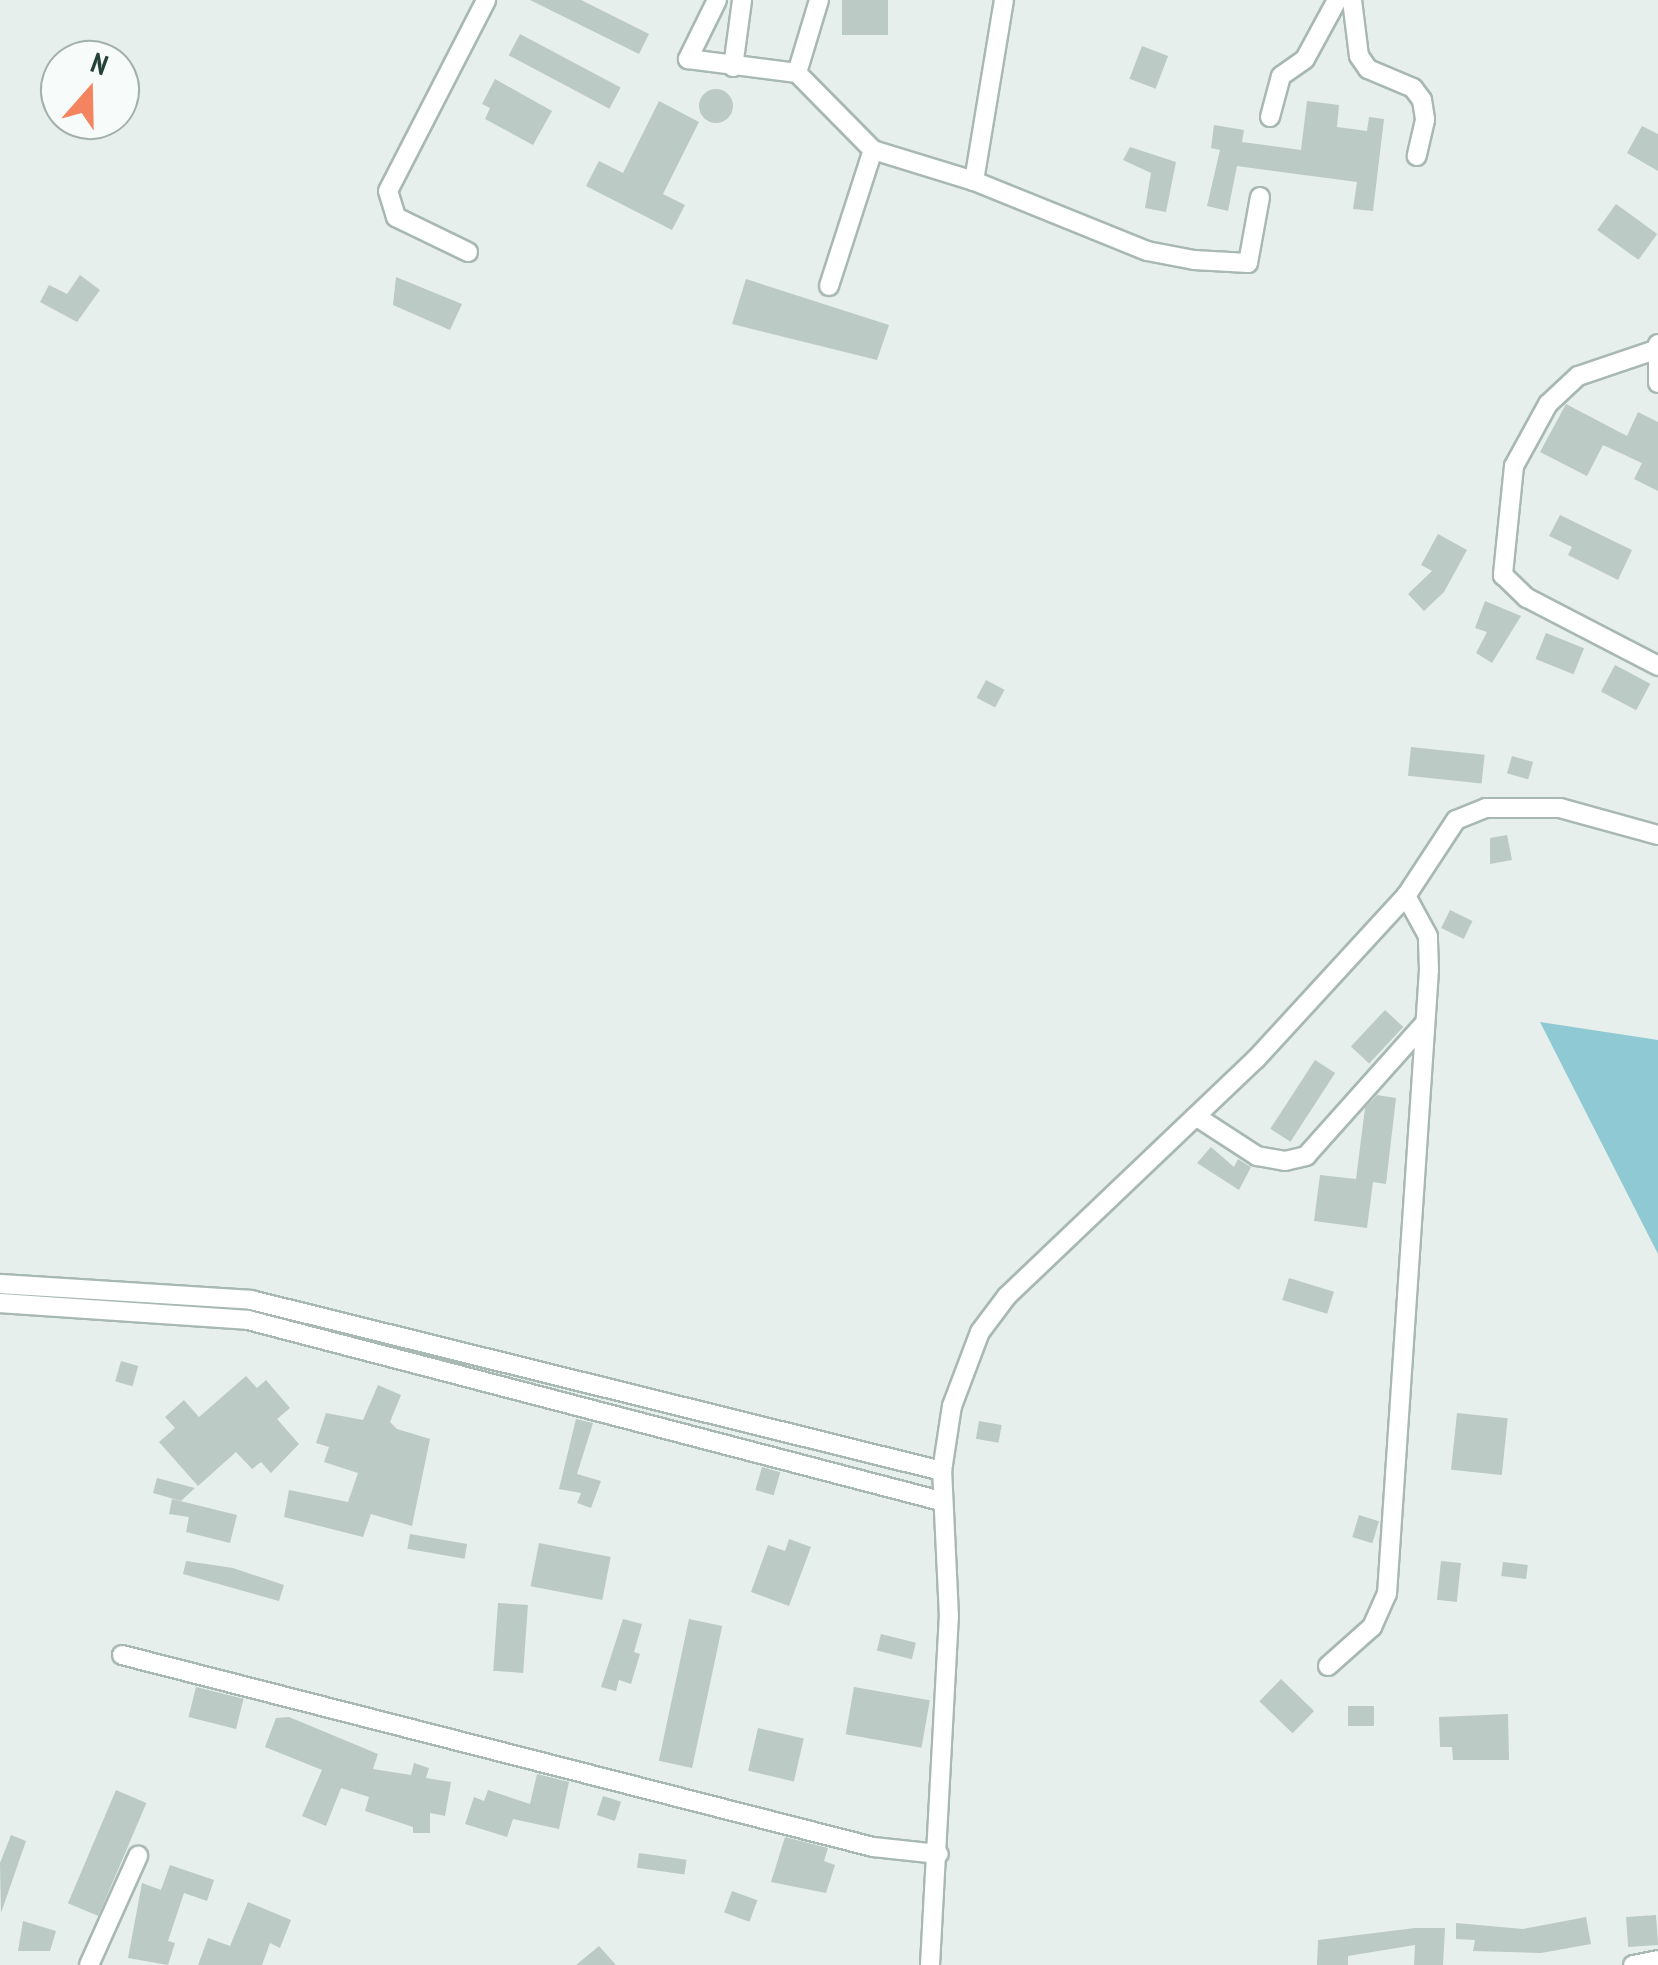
<!DOCTYPE html>
<style>
body{margin:0}
#map{position:relative;width:1658px;height:1965px;overflow:hidden;background:#e6efeb;font-family:"PT Sans Narrow",sans-serif}
div>[style]{position:absolute}
[style*='--x']{left:calc(var(--x)*1px);top:calc(var(--y)*1px);width:calc(var(--w)*1px);rotate:calc(var(--a)*1deg)}
.water>*{inset:0;background:#8ec9d4}
.building>*{inset:0;background:#bbcac4;transform-origin:0 0}
.round{border-radius:50%}
.roads{filter:drop-shadow(2px 0 #a8b8b2) drop-shadow(-2px 0 #a8b8b2) drop-shadow(0 2px #a8b8b2) drop-shadow(0 -2px #a8b8b2)}
.minor>*{height:18px;margin:-9px;padding:0 9px;transform-origin:9px;border-radius:9px;background:#fff}
span{translate:-50% -50%;white-space:nowrap;text-align:center;line-height:1.15;-webkit-text-stroke:9px #f7fbf9;paint-order:stroke}
.north{position:absolute;left:40px;top:40px;width:100px;height:100px;box-sizing:border-box;background:#f7fbf9;border:2px solid #a3b1ad;border-radius:50%;rotate:20deg;font-size:28px;font-weight:700;line-height:40px;text-align:center;color:#24423a}
.north::after{content:'';display:block;margin:auto;width:35px;height:45px;background:#f4845f;clip-path:polygon(50% 0,100% 100%,50% 72%,0 100%)}
</style>
<div id="map">
<div class="water">
<i style="clip-path:polygon(1540px 1022px,1658px 1040px,1658px 1254px)"></i>
</div>
<div class="building">
<i style="clip-path:polygon(530px 0,581px 0,649px 34px,639px 54px)"></i>
<i style="left:842px;top:0;width:46px;height:35px"></i>
<i style="left:520px;top:34px;width:114px;height:24px;rotate:28deg"></i>
<i style="left:1142px;top:46px;width:28px;height:35px;rotate:21deg"></i>
<i style="clip-path:polygon(495px 79px,552px 111px,533px 145px,485px 119px,490px 108px,482px 104px)"></i>
<i class="round" style="left:699px;top:89px;width:34px;height:34px"></i>
<i style="clip-path:polygon(659px 101px,699px 122px,663px 194px,685px 205px,672px 230px,586px 186px,599px 161px,623px 173px)"></i>
<i style="clip-path:polygon(1307px 101px,1339px 105px,1337px 127px,1367px 131px,1369px 117px,1384px 119px,1373px 211px,1353px 209px,1357px 182px,1237px 166px,1228px 211px,1207px 206px,1220px 150px,1211px 148px,1214px 125px,1244px 130px,1242px 142px,1301px 150px)"></i>
<i style="clip-path:polygon(1642px 126px,1658px 134px,1658px 171px,1627px 153px)"></i>
<i style="clip-path:polygon(1130px 147px,1176px 162px,1166px 212px,1145px 208px,1151px 173px,1123px 160px)"></i>
<i style="left:1616px;top:204px;width:51px;height:32px;rotate:36deg"></i>
<i style="clip-path:polygon(80px 275px,100px 290px,77px 322px,40px 302px,49px 285px,67px 294px)"></i>
<i style="clip-path:polygon(396px 277px,462px 304px,450px 330px,393px 305px)"></i>
<i style="clip-path:polygon(746px 279px,889px 325px,877px 360px,732px 324px)"></i>
<i style="clip-path:polygon(1566px 404px,1627px 436px,1638px 412px,1658px 422px,1658px 491px,1634px 479px,1642px 463px,1603px 445px,1587px 476px,1540px 452px)"></i>
<i style="clip-path:polygon(1560px 515px,1632px 550px,1618px 580px,1568px 555px,1572px 547px,1549px 536px)"></i>
<i style="clip-path:polygon(1438px 534px,1467px 550px,1444px 592px,1424px 611px,1408px 594px,1432px 571px,1421px 565px)"></i>
<i style="clip-path:polygon(1485px 601px,1521px 616px,1492px 663px,1476px 653px,1487px 632px,1475px 628px)"></i>
<i style="left:1546px;top:633px;width:41px;height:28px;rotate:22deg"></i>
<i style="left:1615px;top:665px;width:40px;height:30px;rotate:28deg"></i>
<i style="left:986px;top:680px;width:21px;height:20px;rotate:28deg"></i>
<i style="left:1411px;top:747px;width:74px;height:29px;rotate:6deg"></i>
<i style="left:1512px;top:756px;width:22px;height:18px;rotate:16deg"></i>
<i style="clip-path:polygon(1507px 835px,1512px 860px,1490px 864px,1490px 838px)"></i>
<i style="left:1450px;top:910px;width:25px;height:20px;rotate:26deg"></i>
<i style="left:1385px;top:1010px;width:25px;height:50px;rotate:43deg"></i>
<i style="left:1315px;top:1060px;width:24px;height:82px;rotate:33deg"></i>
<i style="clip-path:polygon(1377px 1095px,1396px 1098px,1386px 1184px,1373px 1182px,1367px 1228px,1314px 1221px,1320px 1175px,1356px 1179px,1365px 1108px)"></i>
<i style="clip-path:polygon(1211px 1147px,1234px 1167px,1238px 1159px,1251px 1167px,1239px 1190px,1197px 1163px)"></i>
<i style="left:1289px;top:1278px;width:47px;height:23px;rotate:17deg"></i>
<i style="left:121px;top:1361px;width:18px;height:21px;rotate:16deg"></i>
<i style="clip-path:polygon(246px 1376px,257px 1388px,266px 1380px,290px 1408px,277px 1419px,299px 1444px,271px 1473px,261px 1462px,252px 1469px,236px 1452px,198px 1486px,159px 1442px,175px 1428px,165px 1417px,184px 1400px,199px 1417px)"></i>
<i style="clip-path:polygon(378px 1385px,401px 1395px,390px 1422px,397px 1429px,430px 1439px,412px 1526px,371px 1514px,363px 1537px,284px 1517px,289px 1490px,348px 1502px,358px 1473px,324px 1462px,329px 1447px,316px 1443px,326px 1413px,363px 1420px)"></i>
<i style="left:1457px;top:1413px;width:51px;height:57px;rotate:6deg"></i>
<i style="clip-path:polygon(576px 1419px,593px 1423px,577px 1474px,601px 1481px,591px 1508px,577px 1503px,581px 1493px,559px 1489px)"></i>
<i style="left:979px;top:1421px;width:23px;height:18px;rotate:10deg"></i>
<i style="left:762px;top:1467px;width:19px;height:24px;rotate:16deg"></i>
<i style="clip-path:polygon(157px 1478px,195px 1488px,181px 1501px,153px 1493px)"></i>
<i style="clip-path:polygon(172px 1499px,237px 1515px,230px 1543px,186px 1532px,189px 1517px,169px 1514px)"></i>
<i style="left:1359px;top:1515px;width:21px;height:23px;rotate:17deg"></i>
<i style="left:410px;top:1534px;width:58px;height:15px;rotate:10deg"></i>
<i style="clip-path:polygon(789px 1539px,811px 1547px,789px 1606px,751px 1592px,768px 1545px,785px 1551px)"></i>
<i style="left:539px;top:1543px;width:73px;height:44px;rotate:11deg"></i>
<i style="clip-path:polygon(186px 1561px,233px 1568px,284px 1585px,279px 1601px,183px 1574px)"></i>
<i style="left:1441px;top:1561px;width:20px;height:39px;rotate:6deg"></i>
<i style="left:1503px;top:1562px;width:25px;height:14px;rotate:7deg"></i>
<i style="left:498px;top:1603px;width:30px;height:68px;rotate:4deg"></i>
<i style="clip-path:polygon(623px 1619px,642px 1624px,634px 1652px,640px 1654px,631px 1684px,619px 1680px,616px 1691px,601px 1687px)"></i>
<i style="left:689px;top:1619px;width:34px;height:145px;rotate:12deg"></i>
<i style="left:881px;top:1634px;width:36px;height:17px;rotate:14deg"></i>
<i style="left:1281px;top:1679px;width:46px;height:31px;rotate:44deg"></i>
<i style="left:196px;top:1687px;width:49px;height:31px;rotate:14deg"></i>
<i style="left:854px;top:1687px;width:77px;height:48px;rotate:10deg"></i>
<i style="left:1348px;top:1706px;width:26px;height:20px"></i>
<i style="clip-path:polygon(1508px 1714px,1509px 1760px,1453px 1760px,1452px 1747px,1440px 1747px,1439px 1717px)"></i>
<i style="clip-path:polygon(289px 1717px,378px 1754px,373px 1769px,411px 1775px,414px 1763px,429px 1768px,426px 1778px,451px 1782px,445px 1816px,430px 1813px,430px 1833px,413px 1833px,413px 1827px,365px 1811px,369px 1797px,341px 1788px,326px 1826px,302px 1816px,322px 1770px,265px 1747px,276px 1718px)"></i>
<i style="left:758px;top:1728px;width:47px;height:44px;rotate:13deg"></i>
<i style="clip-path:polygon(537px 1774px,569px 1782px,559px 1829px,513px 1819px,507px 1837px,465px 1824px,474px 1797px,484px 1801px,488px 1790px,530px 1804px)"></i>
<i style="left:116px;top:1790px;width:33px;height:123px;rotate:23deg"></i>
<i style="left:603px;top:1796px;width:19px;height:20px;rotate:18deg"></i>
<i style="clip-path:polygon(11px 1835px,26px 1841px,1px 1913px,0 1863px)"></i>
<i style="clip-path:polygon(785px 1837px,828px 1848px,824px 1861px,835px 1865px,826px 1893px,771px 1882px)"></i>
<i style="left:639px;top:1853px;width:48px;height:15px;rotate:8deg"></i>
<i style="clip-path:polygon(170px 1865px,214px 1880px,207px 1901px,184px 1893px,168px 1941px,175px 1943px,168px 1965px,128px 1958px,142px 1883px,161px 1890px)"></i>
<i style="left:732px;top:1891px;width:27px;height:23px;rotate:20deg"></i>
<i style="clip-path:polygon(248px 1902px,291px 1920px,280px 1948px,270px 1943px,262px 1965px,198px 1965px,208px 1938px,230px 1946px)"></i>
<i style="left:1656px;top:1915px;width:30px;height:30px;rotate:86deg"></i>
<i style="clip-path:polygon(1586px 1917px,1591px 1944px,1541px 1953px,1473px 1951px,1475px 1940px,1456px 1939px,1456px 1923px,1523px 1929px)"></i>
<i style="clip-path:polygon(23px 1921px,56px 1931px,50px 1951px,18px 1951px)"></i>
<i style="clip-path:polygon(1415px 1928px,1445px 1928px,1443px 1965px,1414px 1965px,1415px 1945px,1348px 1956px,1348px 1965px,1317px 1965px,1318px 1940px)"></i>
<i style="clip-path:polygon(599px 1946px,616px 1965px,576px 1965px)"></i>
</div>
<div class="roads">
<div class="minor">
<i style="--x:717;--y:0;--w:66;--a:116.2"></i>
<i style="--x:688;--y:59;--w:110;--a:7.3"></i>
<i style="--x:819;--y:0;--w:76;--a:106.8"></i>
<i style="--x:797;--y:73;--w:108;--a:45.4"></i>
<i style="--x:873;--y:150;--w:106;--a:17.1"></i>
<i style="--x:974;--y:181;--w:187;--a:22"></i>
<i style="--x:1147;--y:251;--w:48;--a:10.8"></i>
<i style="--x:1194;--y:260;--w:54;--a:3.2"></i>
<i style="--x:1248;--y:263;--w:67;--a:-79.7"></i>
<i style="--x:1352;--y:0;--w:56;--a:82.9"></i>
<i style="--x:1359;--y:56;--w:16;--a:55"></i>
<i style="--x:1368;--y:69;--w:49;--a:22.9"></i>
<i style="--x:1413;--y:88;--w:15;--a:53"></i>
<i style="--x:1422;--y:100;--w:20;--a:81"></i>
<i style="--x:1425;--y:120;--w:37;--a:103"></i>
<i style="--x:733;--y:67;--w:68;--a:-82.3"></i>
<i style="--x:1270;--y:117;--w:42;--a:-75"></i>
<i style="--x:1281;--y:76;--w:29;--a:-35"></i>
<i style="--x:1305;--y:59;--w:67;--a:-61.5"></i>
<i style="--x:974;--y:181;--w:183;--a:-80.6"></i>
<i style="--x:468;--y:252;--w:80;--a:-154.1"></i>
<i style="--x:396;--y:217;--w:27;--a:-107"></i>
<i style="--x:388;--y:191;--w:215;--a:-62.8"></i>
<i style="--x:829;--y:286;--w:143;--a:-72.1"></i>
<i style="--x:1658;--y:344;--w:39;--a:90"></i>
<i style="--x:1655;--y:350;--w:81;--a:161.3"></i>
<i style="--x:1578;--y:376;--w:41;--a:137"></i>
<i style="--x:1548;--y:404;--w:71;--a:118.7"></i>
<i style="--x:1514;--y:466;--w:110;--a:95.8"></i>
<i style="--x:1503;--y:575;--w:33;--a:44"></i>
<i style="--x:1527;--y:598;--w:148;--a:27.4"></i>
<i style="--x:1197;--y:1117;--w:72;--a:33"></i>
<i style="--x:1257;--y:1156;--w:28;--a:10"></i>
<i style="--x:1285;--y:1161;--w:22;--a:-13"></i>
<i style="--x:1306;--y:1156;--w:177;--a:-48.2"></i>
<i style="--x:0;--y:1284;--w:252;--a:3.6"></i>
<i style="--x:251;--y:1300;--w:712;--a:13.9"></i>
<i style="--x:0;--y:1303;--w:249;--a:3.9"></i>
<i style="--x:248;--y:1320;--w:716;--a:14.64"></i>
<i style="--x:122;--y:1655;--w:775;--a:14.34"></i>
<i style="--x:873;--y:1847;--w:66;--a:6.1"></i>
<i style="--x:1328;--y:1666;--w:59;--a:-41.6"></i>
<i style="--x:1372;--y:1627;--w:36;--a:-66"></i>
<i style="--x:1387;--y:1594;--w:625;--a:-86.15"></i>
<i style="--x:1429;--y:970;--w:34;--a:-92"></i>
<i style="--x:1428;--y:936;--w:46;--a:-118.8"></i>
<i style="--x:89;--y:1965;--w:120;--a:-65.8"></i>
<i style="--x:930;--y:1965;--w:349;--a:-86.9"></i>
<i style="--x:949;--y:1617;--w:146;--a:-92.7"></i>
<i style="--x:942;--y:1471;--w:66;--a:-81.3"></i>
<i style="--x:952;--y:1406;--w:79;--a:-69.3"></i>
<i style="--x:980;--y:1332;--w:45;--a:-53.1"></i>
<i style="--x:1007;--y:1296;--w:344;--a:-43.6"></i>
<i style="--x:1256;--y:1059;--w:222;--a:-47.4"></i>
<i style="--x:1406;--y:896;--w:91;--a:-56.7"></i>
<i style="--x:1456;--y:820;--w:32;--a:-22"></i>
<i style="--x:1486;--y:808;--w:74;--a:0"></i>
<i style="--x:1560;--y:808;--w:102;--a:15.4"></i>
<i style="--x:1633;--y:1965;--w:25;--a:-11"></i>
</div>
</div>
<div class="north">N</div>
</div>
